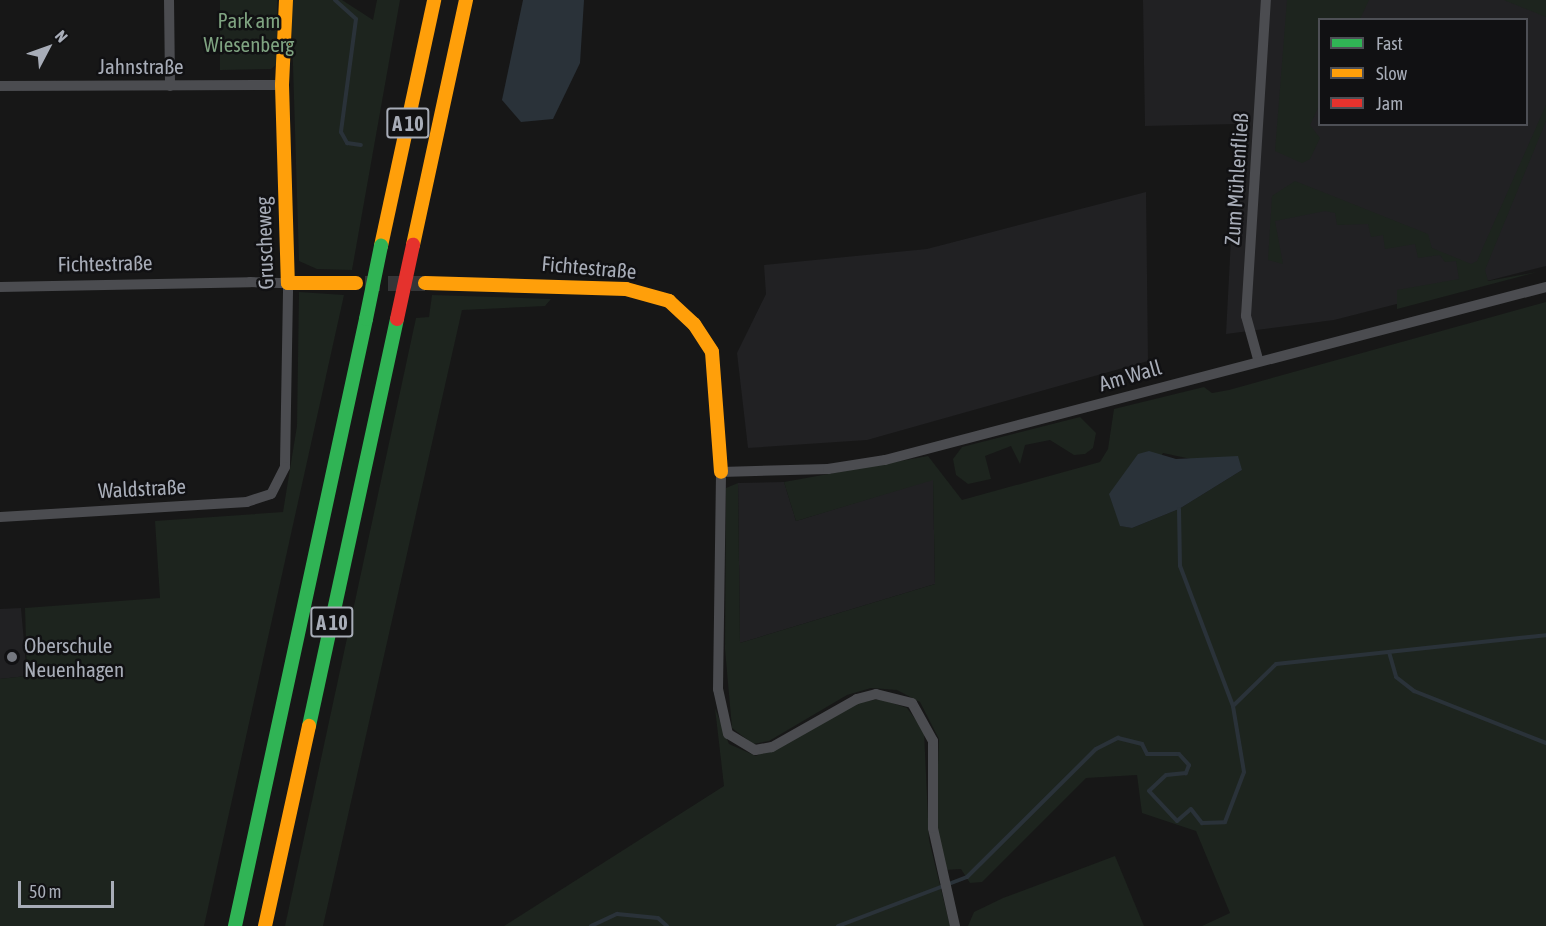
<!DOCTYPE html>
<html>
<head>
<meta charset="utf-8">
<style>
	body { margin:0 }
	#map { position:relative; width:1546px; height:926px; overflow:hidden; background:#171717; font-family:"Asap Condensed",sans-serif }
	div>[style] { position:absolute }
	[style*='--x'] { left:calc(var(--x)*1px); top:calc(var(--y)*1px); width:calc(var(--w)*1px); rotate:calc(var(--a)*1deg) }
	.built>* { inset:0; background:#212123 }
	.green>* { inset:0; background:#1d241e }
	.water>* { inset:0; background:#2a3239 }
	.stream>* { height:4px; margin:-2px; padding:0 2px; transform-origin:2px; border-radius:2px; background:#2a3239 }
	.secondary-tunnel>* { height:15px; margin-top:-7.5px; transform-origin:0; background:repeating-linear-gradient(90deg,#343537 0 15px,transparent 0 23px) }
	.street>* { height:10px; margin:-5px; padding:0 5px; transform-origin:5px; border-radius:5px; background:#4b4c50 }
	.fast>* { height:14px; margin:-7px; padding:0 7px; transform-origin:7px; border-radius:7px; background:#30b455 }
	.slow>* { height:14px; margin:-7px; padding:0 7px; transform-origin:7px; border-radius:7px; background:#ff9f0a }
	.fast-bridge>* { height:14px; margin:-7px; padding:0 7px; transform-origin:7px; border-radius:7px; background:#30b455 }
	.jam-bridge>* { height:14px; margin:-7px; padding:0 7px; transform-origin:7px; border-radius:7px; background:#e5322d }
	.dots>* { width:16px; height:16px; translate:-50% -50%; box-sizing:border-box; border:3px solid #111113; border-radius:50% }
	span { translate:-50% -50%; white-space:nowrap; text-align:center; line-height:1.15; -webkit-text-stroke:5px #111113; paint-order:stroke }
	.shield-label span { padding:2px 4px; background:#111113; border:2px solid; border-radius:4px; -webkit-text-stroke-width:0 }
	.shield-label { font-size:20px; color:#a8adb8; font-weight:700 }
	.park-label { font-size:21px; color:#7fa381 }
	.street-label { font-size:21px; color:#a8adb8 }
	.poi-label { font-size:21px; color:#a8adb8 }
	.left { translate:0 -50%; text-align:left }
	.legend { position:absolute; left:1318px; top:18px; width:210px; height:108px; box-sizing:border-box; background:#111113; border:2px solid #4d4f55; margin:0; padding:8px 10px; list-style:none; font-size:18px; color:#a8adb8 }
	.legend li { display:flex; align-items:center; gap:12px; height:30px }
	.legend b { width:30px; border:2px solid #4d4f55 }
	.north { position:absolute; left:18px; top:18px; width:60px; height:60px; -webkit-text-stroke:4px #111113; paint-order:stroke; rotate:49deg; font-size:16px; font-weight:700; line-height:24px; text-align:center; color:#a8adb8 }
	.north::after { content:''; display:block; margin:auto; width:21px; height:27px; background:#a8adb8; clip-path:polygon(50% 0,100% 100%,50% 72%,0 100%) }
	.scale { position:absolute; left:18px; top:881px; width:96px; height:27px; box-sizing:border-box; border:3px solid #a8adb8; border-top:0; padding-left:8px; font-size:18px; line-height:21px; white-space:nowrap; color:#a8adb8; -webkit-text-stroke:4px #111113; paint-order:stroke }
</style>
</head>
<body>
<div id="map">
	<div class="built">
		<div style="clip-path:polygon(evenodd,1143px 0,1534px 0,1546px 5px,1546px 266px,1334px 320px,1226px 334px,1237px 124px,1145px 126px,1143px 0,1320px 20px,1526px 20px,1526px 124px,1320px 124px,1320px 20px)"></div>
		<div style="clip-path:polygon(1146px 192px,1148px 361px,867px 440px,748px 448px,737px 353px,766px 294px,764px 265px,927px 249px)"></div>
		<div style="clip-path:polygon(933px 479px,935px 584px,740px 643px,738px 483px,784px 482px,796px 521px)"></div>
		<div style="clip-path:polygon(21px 608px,27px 676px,0 679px,0 609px)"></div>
	</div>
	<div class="green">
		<div style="clip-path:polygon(220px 0,277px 0,277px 64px,271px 69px,220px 70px)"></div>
		<div style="clip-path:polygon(291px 0,342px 0,373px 20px,377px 0,400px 0,352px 270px,317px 269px,299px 261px)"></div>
		<div style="clip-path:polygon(1287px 0,1369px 0,1360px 19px,1320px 20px,1319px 106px,1310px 125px,1320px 138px,1310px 159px,1302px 163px,1275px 151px)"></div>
		<div style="clip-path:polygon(1504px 0,1546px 0,1546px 17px)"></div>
		<div style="clip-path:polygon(1546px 105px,1546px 121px,1485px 270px,1488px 281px,1537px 272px,1397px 309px,1397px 290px,1459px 279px,1456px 261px,1445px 262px,1440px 255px,1418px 258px,1415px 244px,1385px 249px,1383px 235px,1371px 237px,1368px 224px,1337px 225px,1335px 213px,1325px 211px,1275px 221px,1283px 264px,1268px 260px,1272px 196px,1295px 181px,1428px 234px,1432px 248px,1471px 264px,1477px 261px)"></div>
		<div style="clip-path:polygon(299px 292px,344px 295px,204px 926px,0 926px,0 679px,27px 676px,25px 608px,160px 598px,155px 521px,283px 512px,297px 426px)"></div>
		<div style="clip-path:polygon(432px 295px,551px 299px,545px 306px,462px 310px,323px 926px,285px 926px,416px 318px,429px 317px)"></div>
		<div style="clip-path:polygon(evenodd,1546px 302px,1546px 926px,1202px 926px,1230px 913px,1196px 831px,1142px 813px,1137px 775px,1086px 778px,982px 882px,970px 883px,961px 869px,944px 870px,936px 817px,939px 739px,920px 702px,897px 690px,871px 688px,847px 695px,769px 741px,753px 744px,732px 728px,725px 649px,726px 488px,738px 483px,740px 643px,935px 584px,933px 480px,796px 521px,784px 482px,928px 456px,962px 500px,1100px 462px,1108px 449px,1114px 409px,1204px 387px,1212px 393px,1229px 390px,1546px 302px,1163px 453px,1242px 470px,1179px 509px,1132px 528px,1121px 526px,1163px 453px)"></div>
		<div style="clip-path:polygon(1080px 417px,1096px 433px,1093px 448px,1085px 454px,1074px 455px,1050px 440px,1025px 445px,1020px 464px,1011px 446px,985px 456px,991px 479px,968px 484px,956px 475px,953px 459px,962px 447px)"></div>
		<div style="clip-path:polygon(880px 699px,907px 708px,924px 731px,929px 840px,950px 926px,504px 926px,724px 786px,715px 708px,729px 744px,756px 756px,856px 703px)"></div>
		<div style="clip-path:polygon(1115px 856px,1144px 926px,968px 926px,974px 912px,1003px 898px)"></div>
	</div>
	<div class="water">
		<div style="clip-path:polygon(523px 0,584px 0,580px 63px,553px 119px,521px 122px,502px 100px)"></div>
		<div style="clip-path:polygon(1149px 451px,1176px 459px,1238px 456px,1242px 470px,1179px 509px,1132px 528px,1120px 526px,1109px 494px,1138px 454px)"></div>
	</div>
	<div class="stream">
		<div style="--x:335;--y:0;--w:28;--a:42"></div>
		<div style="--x:356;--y:19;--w:114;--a:97.6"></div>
		<div style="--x:341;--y:132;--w:13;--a:61"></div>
		<div style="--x:347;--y:143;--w:14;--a:8"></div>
		<div style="--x:1389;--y:652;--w:26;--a:74"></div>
		<div style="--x:1396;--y:677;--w:23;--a:38"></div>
		<div style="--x:1414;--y:691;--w:142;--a:21.5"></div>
		<div style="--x:1233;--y:706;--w:60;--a:-44.3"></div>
		<div style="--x:1276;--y:664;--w:272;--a:-6.1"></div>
		<div style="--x:591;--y:926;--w:29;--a:-25"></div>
		<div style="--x:617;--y:914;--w:41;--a:5.6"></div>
		<div style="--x:658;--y:918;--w:12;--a:42"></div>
		<div style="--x:838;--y:926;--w:138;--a:-20.8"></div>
		<div style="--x:967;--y:877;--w:182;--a:-44.8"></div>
		<div style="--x:1096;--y:749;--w:25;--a:-27"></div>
		<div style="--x:1118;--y:738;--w:25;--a:14"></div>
		<div style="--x:1142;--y:744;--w:11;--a:63"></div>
		<div style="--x:1147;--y:754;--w:32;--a:0"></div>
		<div style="--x:1179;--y:754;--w:15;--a:48"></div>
		<div style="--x:1189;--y:765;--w:9;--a:111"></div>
		<div style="--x:1186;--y:773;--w:20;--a:174"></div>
		<div style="--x:1166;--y:775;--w:23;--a:137"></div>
		<div style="--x:1149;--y:791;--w:41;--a:47"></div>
		<div style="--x:1177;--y:821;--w:18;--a:-41"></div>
		<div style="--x:1191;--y:809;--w:18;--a:52"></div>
		<div style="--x:1202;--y:823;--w:23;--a:-2"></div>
		<div style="--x:1225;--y:822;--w:53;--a:-69.2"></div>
		<div style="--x:1244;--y:772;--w:67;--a:-99.5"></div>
		<div style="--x:1233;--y:706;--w:150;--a:-110.7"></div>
		<div style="--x:1180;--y:566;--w:57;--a:-91"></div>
	</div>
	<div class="secondary-tunnel">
		<div style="--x:365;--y:283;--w:60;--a:0"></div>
	</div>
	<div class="street">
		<div style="--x:169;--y:0;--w:86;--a:89.3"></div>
		<div style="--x:0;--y:86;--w:282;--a:-0.2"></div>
		<div style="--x:0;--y:287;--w:250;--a:-1.1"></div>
		<div style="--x:250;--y:282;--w:38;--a:2"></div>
		<div style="--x:288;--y:283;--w:9;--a:90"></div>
		<div style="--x:288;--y:292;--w:175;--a:91"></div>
		<div style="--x:285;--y:467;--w:30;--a:117"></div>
		<div style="--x:271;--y:494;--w:25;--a:162"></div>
		<div style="--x:247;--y:502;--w:247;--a:176.5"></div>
		<div style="--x:1258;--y:359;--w:45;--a:-105.6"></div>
		<div style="--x:1246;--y:316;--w:317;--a:-86.4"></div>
		<div style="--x:955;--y:926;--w:100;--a:-102.7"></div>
		<div style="--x:933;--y:828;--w:87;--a:-90"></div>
		<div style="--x:933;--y:741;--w:43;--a:-118.9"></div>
		<div style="--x:912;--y:703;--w:37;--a:-166"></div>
		<div style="--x:876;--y:694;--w:20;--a:165"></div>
		<div style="--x:857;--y:699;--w:98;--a:150.5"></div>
		<div style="--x:772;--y:747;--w:17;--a:170"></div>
		<div style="--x:755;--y:750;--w:31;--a:-149"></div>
		<div style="--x:728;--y:734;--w:46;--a:-102.5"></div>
		<div style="--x:718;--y:689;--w:217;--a:-89.2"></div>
		<div style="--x:721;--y:472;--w:107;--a:-1.6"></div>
		<div style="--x:828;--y:469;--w:58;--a:-9"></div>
		<div style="--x:885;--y:460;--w:683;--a:-14.67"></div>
	</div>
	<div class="fast">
		<div style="--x:309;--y:726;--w:416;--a:-77.8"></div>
		<div style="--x:235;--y:926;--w:621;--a:-77.82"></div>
	</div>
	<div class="slow">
		<div style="--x:286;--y:0;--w:85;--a:92.7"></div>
		<div style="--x:282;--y:85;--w:198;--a:88.3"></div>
		<div style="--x:288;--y:283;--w:68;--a:0"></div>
		<div style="--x:413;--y:245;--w:251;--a:-77.8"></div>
		<div style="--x:381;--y:246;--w:252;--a:-77.8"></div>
		<div style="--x:425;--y:283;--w:201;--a:1.7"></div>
		<div style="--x:626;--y:289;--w:45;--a:15.6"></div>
		<div style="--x:669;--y:301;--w:34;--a:43"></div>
		<div style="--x:694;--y:324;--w:33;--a:57"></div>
		<div style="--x:712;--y:352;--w:120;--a:85.7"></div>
		<div style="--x:265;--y:926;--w:205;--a:-77.6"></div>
	</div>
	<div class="fast-bridge">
		<div style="--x:366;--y:319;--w:75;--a:-78.4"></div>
	</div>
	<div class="jam-bridge">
		<div style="--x:397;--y:319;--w:76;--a:-77.8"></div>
	</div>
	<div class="dots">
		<div style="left:12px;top:657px;background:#757880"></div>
	</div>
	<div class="shield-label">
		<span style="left:408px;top:123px">A 10</span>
		<span style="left:332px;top:622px">A 10</span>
	</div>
	<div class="park-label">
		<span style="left:249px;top:32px">Park am<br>Wiesenberg</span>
	</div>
	<div class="street-label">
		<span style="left:141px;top:66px">Jahnstraße</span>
		<span style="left:1236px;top:179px;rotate:-86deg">Zum Mühlenfließ</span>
		<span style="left:264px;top:243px;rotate:-92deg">Gruscheweg</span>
		<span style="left:105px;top:263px;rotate:-1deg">Fichtestraße</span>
		<span style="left:589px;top:267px;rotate:5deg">Fichtestraße</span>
		<span style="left:1130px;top:375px;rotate:-16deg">Am Wall</span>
		<span style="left:142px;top:488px;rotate:-3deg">Waldstraße</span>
	</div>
	<div class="poi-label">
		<span class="left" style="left:24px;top:657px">Oberschule<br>Neuenhagen</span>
	</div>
	<ul class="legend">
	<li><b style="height:8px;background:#30b455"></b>Fast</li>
	<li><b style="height:8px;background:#ff9f0a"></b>Slow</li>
	<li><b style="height:8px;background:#e5322d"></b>Jam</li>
	</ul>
	<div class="north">N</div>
	<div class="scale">50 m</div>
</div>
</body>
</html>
